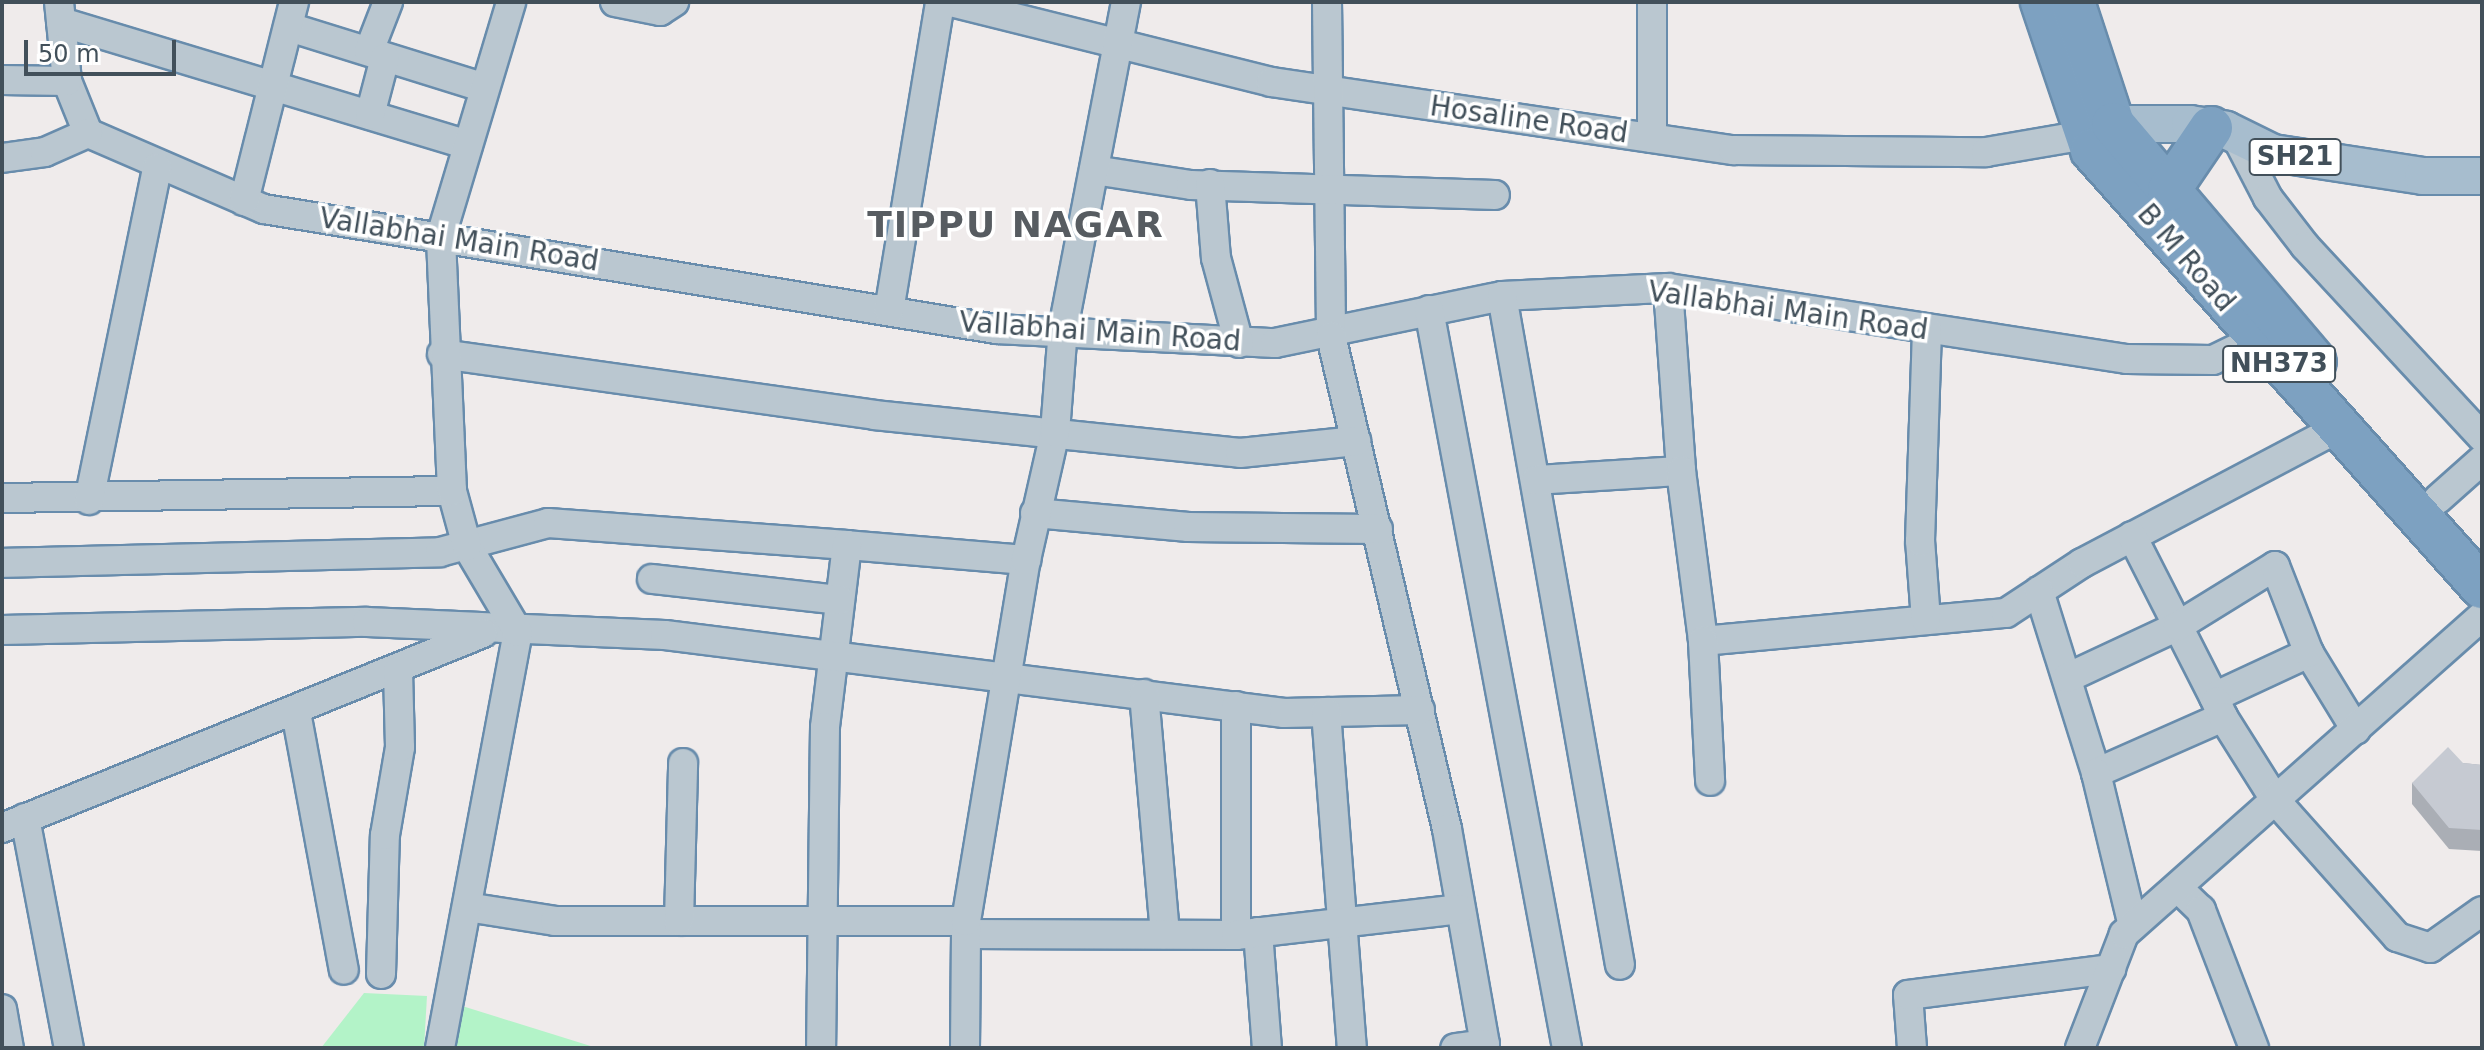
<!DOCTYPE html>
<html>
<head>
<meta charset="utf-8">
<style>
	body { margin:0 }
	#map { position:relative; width:2484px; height:1050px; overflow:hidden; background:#efebeb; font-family:"DejaVu Sans",sans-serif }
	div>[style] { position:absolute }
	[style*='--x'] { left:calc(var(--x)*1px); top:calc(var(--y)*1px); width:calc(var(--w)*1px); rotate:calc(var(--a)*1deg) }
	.green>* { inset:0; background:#b3f3c8 }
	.roads { filter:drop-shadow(2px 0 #688cac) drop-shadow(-2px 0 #688cac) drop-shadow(0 2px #688cac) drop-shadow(0 -2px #688cac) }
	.minor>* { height:28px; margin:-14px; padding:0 14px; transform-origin:14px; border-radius:14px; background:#bac7d0 }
	.major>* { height:36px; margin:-18px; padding:0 18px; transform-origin:18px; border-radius:18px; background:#a7bdce }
	.highway>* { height:42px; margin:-21px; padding:0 21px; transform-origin:21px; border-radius:21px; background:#7da1c1 }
	.wall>* { inset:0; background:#aaaeb5 }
	.building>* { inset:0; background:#c6cad2 }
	span { translate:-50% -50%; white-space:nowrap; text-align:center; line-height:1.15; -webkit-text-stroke:7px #fff; paint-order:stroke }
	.shield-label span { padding:2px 6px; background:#fff; border:2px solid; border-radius:6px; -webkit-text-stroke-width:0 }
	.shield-label { font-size:26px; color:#42505a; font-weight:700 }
	.street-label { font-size:28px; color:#42505a }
	.district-label { font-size:36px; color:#575c61; font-weight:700; letter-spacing:2px }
	.frame { position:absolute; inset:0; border:4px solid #42505a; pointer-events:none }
	.scale { position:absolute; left:24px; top:40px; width:152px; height:36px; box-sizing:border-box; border:4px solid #42505a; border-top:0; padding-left:10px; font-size:24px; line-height:28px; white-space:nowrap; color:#42505a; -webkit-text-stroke:6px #fff; paint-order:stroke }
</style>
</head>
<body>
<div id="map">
	<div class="green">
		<div style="clip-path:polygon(364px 993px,427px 996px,424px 1048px,321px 1048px)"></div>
		<div style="clip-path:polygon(459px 1005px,597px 1048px,456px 1048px)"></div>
	</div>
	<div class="roads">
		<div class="minor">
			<div style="--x:59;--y:2;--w:79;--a:84.2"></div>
			<div style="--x:67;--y:81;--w:56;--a:68"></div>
			<div style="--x:88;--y:133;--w:192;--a:23.4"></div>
			<div style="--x:264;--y:209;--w:742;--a:9.31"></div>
			<div style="--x:996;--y:329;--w:279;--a:2.9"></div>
			<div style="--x:1275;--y:343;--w:232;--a:-11.7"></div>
			<div style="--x:1502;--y:296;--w:166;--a:-2.8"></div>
			<div style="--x:1668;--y:288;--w:464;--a:8.8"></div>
			<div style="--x:2127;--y:359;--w:86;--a:0.7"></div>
			<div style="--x:2213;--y:360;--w:48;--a:-26"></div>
			<div style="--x:615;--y:2;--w:46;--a:11.3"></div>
			<div style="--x:660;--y:11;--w:17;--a:-33"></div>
			<div style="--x:951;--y:2;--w:330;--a:14"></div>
			<div style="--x:1271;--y:82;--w:467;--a:8.4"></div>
			<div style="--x:1733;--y:150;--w:253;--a:0.5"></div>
			<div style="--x:1986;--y:152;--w:100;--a:-9.7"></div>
			<div style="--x:1327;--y:2;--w:334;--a:89.3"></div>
			<div style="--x:1331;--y:336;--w:506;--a:76.76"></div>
			<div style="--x:1447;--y:829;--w:218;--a:80"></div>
			<div style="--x:1485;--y:1044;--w:30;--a:172"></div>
			<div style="--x:61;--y:22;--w:425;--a:16.8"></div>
			<div style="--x:289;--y:27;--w:205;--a:17.3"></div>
			<div style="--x:369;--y:51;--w:53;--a:-68.8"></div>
			<div style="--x:2;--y:80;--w:65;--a:0.9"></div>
			<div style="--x:370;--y:115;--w:59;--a:-75.3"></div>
			<div style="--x:1652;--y:138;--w:136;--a:-90"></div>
			<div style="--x:2237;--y:138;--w:68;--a:62.7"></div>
			<div style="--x:2268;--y:198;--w:61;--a:52.4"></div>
			<div style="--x:2305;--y:246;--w:260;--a:47.2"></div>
			<div style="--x:2;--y:158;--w:43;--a:-7.9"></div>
			<div style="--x:45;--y:152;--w:47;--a:-23.8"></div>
			<div style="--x:1094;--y:170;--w:98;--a:8.8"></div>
			<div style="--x:1191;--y:185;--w:304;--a:1.9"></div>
			<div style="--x:1210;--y:184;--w:74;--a:85.4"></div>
			<div style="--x:1216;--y:258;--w:88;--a:74.9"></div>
			<div style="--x:244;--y:201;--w:205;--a:-75.9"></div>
			<div style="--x:1668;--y:288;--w:183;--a:85.9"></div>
			<div style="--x:1502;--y:296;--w:679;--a:80"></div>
			<div style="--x:1429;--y:310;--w:751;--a:79.41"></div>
			<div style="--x:889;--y:311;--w:313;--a:-80.6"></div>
			<div style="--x:442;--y:354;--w:436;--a:8"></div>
			<div style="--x:874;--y:415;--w:368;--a:5.9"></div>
			<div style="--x:1240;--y:453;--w:117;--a:-5.9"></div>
			<div style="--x:1536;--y:480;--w:145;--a:-3.6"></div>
			<div style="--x:1681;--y:471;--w:171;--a:82.6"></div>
			<div style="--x:1703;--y:641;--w:304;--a:-5.3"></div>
			<div style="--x:2006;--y:613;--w:91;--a:-33.3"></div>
			<div style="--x:2082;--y:563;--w:292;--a:-27.8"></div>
			<div style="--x:2;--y:498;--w:450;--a:-0.9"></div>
			<div style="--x:2438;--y:499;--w:59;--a:-41.6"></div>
			<div style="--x:89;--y:500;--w:339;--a:-78.4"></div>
			<div style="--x:1035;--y:513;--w:154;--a:5.2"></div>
			<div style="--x:1188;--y:527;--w:190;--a:0.6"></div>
			<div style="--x:2132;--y:536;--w:181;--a:63"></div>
			<div style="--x:2214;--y:697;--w:105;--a:-24.9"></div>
			<div style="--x:2309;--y:653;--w:90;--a:58.6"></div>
			<div style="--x:847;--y:545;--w:180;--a:4.8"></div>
			<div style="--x:2;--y:563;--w:438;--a:-1.4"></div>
			<div style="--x:440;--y:552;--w:112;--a:-15"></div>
			<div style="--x:548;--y:523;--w:300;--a:4.2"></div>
			<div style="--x:847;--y:545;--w:183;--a:96.9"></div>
			<div style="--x:825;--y:727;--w:321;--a:90.7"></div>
			<div style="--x:652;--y:579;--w:189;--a:6.4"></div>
			<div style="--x:2039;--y:591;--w:191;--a:72.6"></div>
			<div style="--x:2096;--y:773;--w:139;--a:-23.8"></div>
			<div style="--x:2223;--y:717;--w:17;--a:-114"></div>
			<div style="--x:1926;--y:620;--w:79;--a:-94.3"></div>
			<div style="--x:1920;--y:541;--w:211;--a:-88.1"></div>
			<div style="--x:2;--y:630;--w:365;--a:-1.3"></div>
			<div style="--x:367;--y:622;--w:298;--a:2.5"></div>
			<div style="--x:665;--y:635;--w:624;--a:7.18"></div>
			<div style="--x:1284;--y:713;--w:136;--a:-1.3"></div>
			<div style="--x:1703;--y:641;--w:140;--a:87.1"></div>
			<div style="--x:2067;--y:678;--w:123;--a:-25.1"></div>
			<div style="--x:2178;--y:626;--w:114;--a:-31.7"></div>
			<div style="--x:2275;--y:566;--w:93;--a:68.7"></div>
			<div style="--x:1144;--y:694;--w:241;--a:85"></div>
			<div style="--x:1236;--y:706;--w:229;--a:90"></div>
			<div style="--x:296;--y:712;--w:262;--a:79.5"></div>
			<div style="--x:1326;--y:712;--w:337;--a:85.6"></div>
			<div style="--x:2223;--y:717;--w:99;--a:57.8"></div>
			<div style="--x:2276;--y:801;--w:182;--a:48.3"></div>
			<div style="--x:2397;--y:937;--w:35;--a:18"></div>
			<div style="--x:2430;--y:948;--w:64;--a:-35.4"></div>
			<div style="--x:2096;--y:773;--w:157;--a:76.4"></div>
			<div style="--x:25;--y:818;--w:234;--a:79.2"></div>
			<div style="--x:2;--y:828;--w:519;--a:-22.07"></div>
			<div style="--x:2178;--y:888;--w:32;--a:44"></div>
			<div style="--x:2201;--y:910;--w:148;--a:69"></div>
			<div style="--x:467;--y:907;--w:89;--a:9"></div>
			<div style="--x:555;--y:921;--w:411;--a:0"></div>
			<div style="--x:679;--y:921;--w:158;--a:-88.5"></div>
			<div style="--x:1258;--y:932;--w:116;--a:85.6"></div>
			<div style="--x:966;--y:934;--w:270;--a:0.2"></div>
			<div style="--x:1236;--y:935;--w:226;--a:-6.6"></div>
			<div style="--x:381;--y:974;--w:139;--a:-88.4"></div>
			<div style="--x:385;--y:835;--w:89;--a:-80.3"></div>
			<div style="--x:400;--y:747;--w:76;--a:-91.5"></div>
			<div style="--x:2;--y:1009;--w:40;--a:80"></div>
			<div style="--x:440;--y:1048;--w:423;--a:-79.4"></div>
			<div style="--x:518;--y:632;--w:100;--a:-120.7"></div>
			<div style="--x:467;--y:546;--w:57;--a:-105.3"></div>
			<div style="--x:452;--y:491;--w:255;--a:-92.5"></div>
			<div style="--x:441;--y:236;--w:244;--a:-73.3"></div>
			<div style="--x:965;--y:1048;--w:127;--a:-89.5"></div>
			<div style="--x:966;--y:921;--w:366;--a:-80.6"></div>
			<div style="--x:1026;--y:560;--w:131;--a:-77.2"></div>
			<div style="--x:1055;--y:432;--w:103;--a:-85.6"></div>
			<div style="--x:1063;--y:329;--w:333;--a:-79.1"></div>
			<div style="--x:1912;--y:1048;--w:53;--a:-94.3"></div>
			<div style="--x:1908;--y:995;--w:205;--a:-7.3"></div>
			<div style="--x:2080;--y:1048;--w:122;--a:-68.9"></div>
			<div style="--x:2124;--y:934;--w:479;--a:-41.6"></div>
		</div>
		<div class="major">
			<div style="--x:2093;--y:132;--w:22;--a:-22"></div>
			<div style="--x:2113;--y:124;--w:77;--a:0"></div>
			<div style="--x:2190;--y:124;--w:36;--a:9"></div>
			<div style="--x:2226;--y:130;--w:52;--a:26.1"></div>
			<div style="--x:2273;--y:153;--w:152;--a:8.7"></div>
			<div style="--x:2423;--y:176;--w:59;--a:0"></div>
		</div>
		<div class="highway">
			<div style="--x:2042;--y:2;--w:156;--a:71.3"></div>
			<div style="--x:2092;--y:150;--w:586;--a:48.25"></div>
			<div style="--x:2073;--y:2;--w:128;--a:71.8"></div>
			<div style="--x:2113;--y:124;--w:312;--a:49.7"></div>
			<div style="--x:2169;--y:190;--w:75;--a:-55.9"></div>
		</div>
	</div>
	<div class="wall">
		<div style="clip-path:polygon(2463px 763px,2482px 765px,2482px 851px,2449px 849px,2412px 804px,2412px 783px)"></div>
	</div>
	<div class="building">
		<div style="clip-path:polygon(2448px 747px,2463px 763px,2482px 765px,2482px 830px,2449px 828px,2412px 783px)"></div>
	</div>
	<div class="shield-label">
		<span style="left:2295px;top:157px">SH21</span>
		<span style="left:2279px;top:364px">NH373</span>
	</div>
	<div class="street-label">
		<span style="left:1529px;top:120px;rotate:8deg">Hosaline Road</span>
		<span style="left:459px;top:240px;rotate:9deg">Vallabhai Main Road</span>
		<span style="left:2186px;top:258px;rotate:49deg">B M Road</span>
		<span style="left:1788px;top:311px;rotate:8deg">Vallabhai Main Road</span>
		<span style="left:1100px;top:332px;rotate:4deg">Vallabhai Main Road</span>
	</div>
	<div class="district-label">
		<span style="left:1016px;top:225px">TIPPU NAGAR</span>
	</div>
	<div class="frame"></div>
	<div class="scale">50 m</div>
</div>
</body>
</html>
